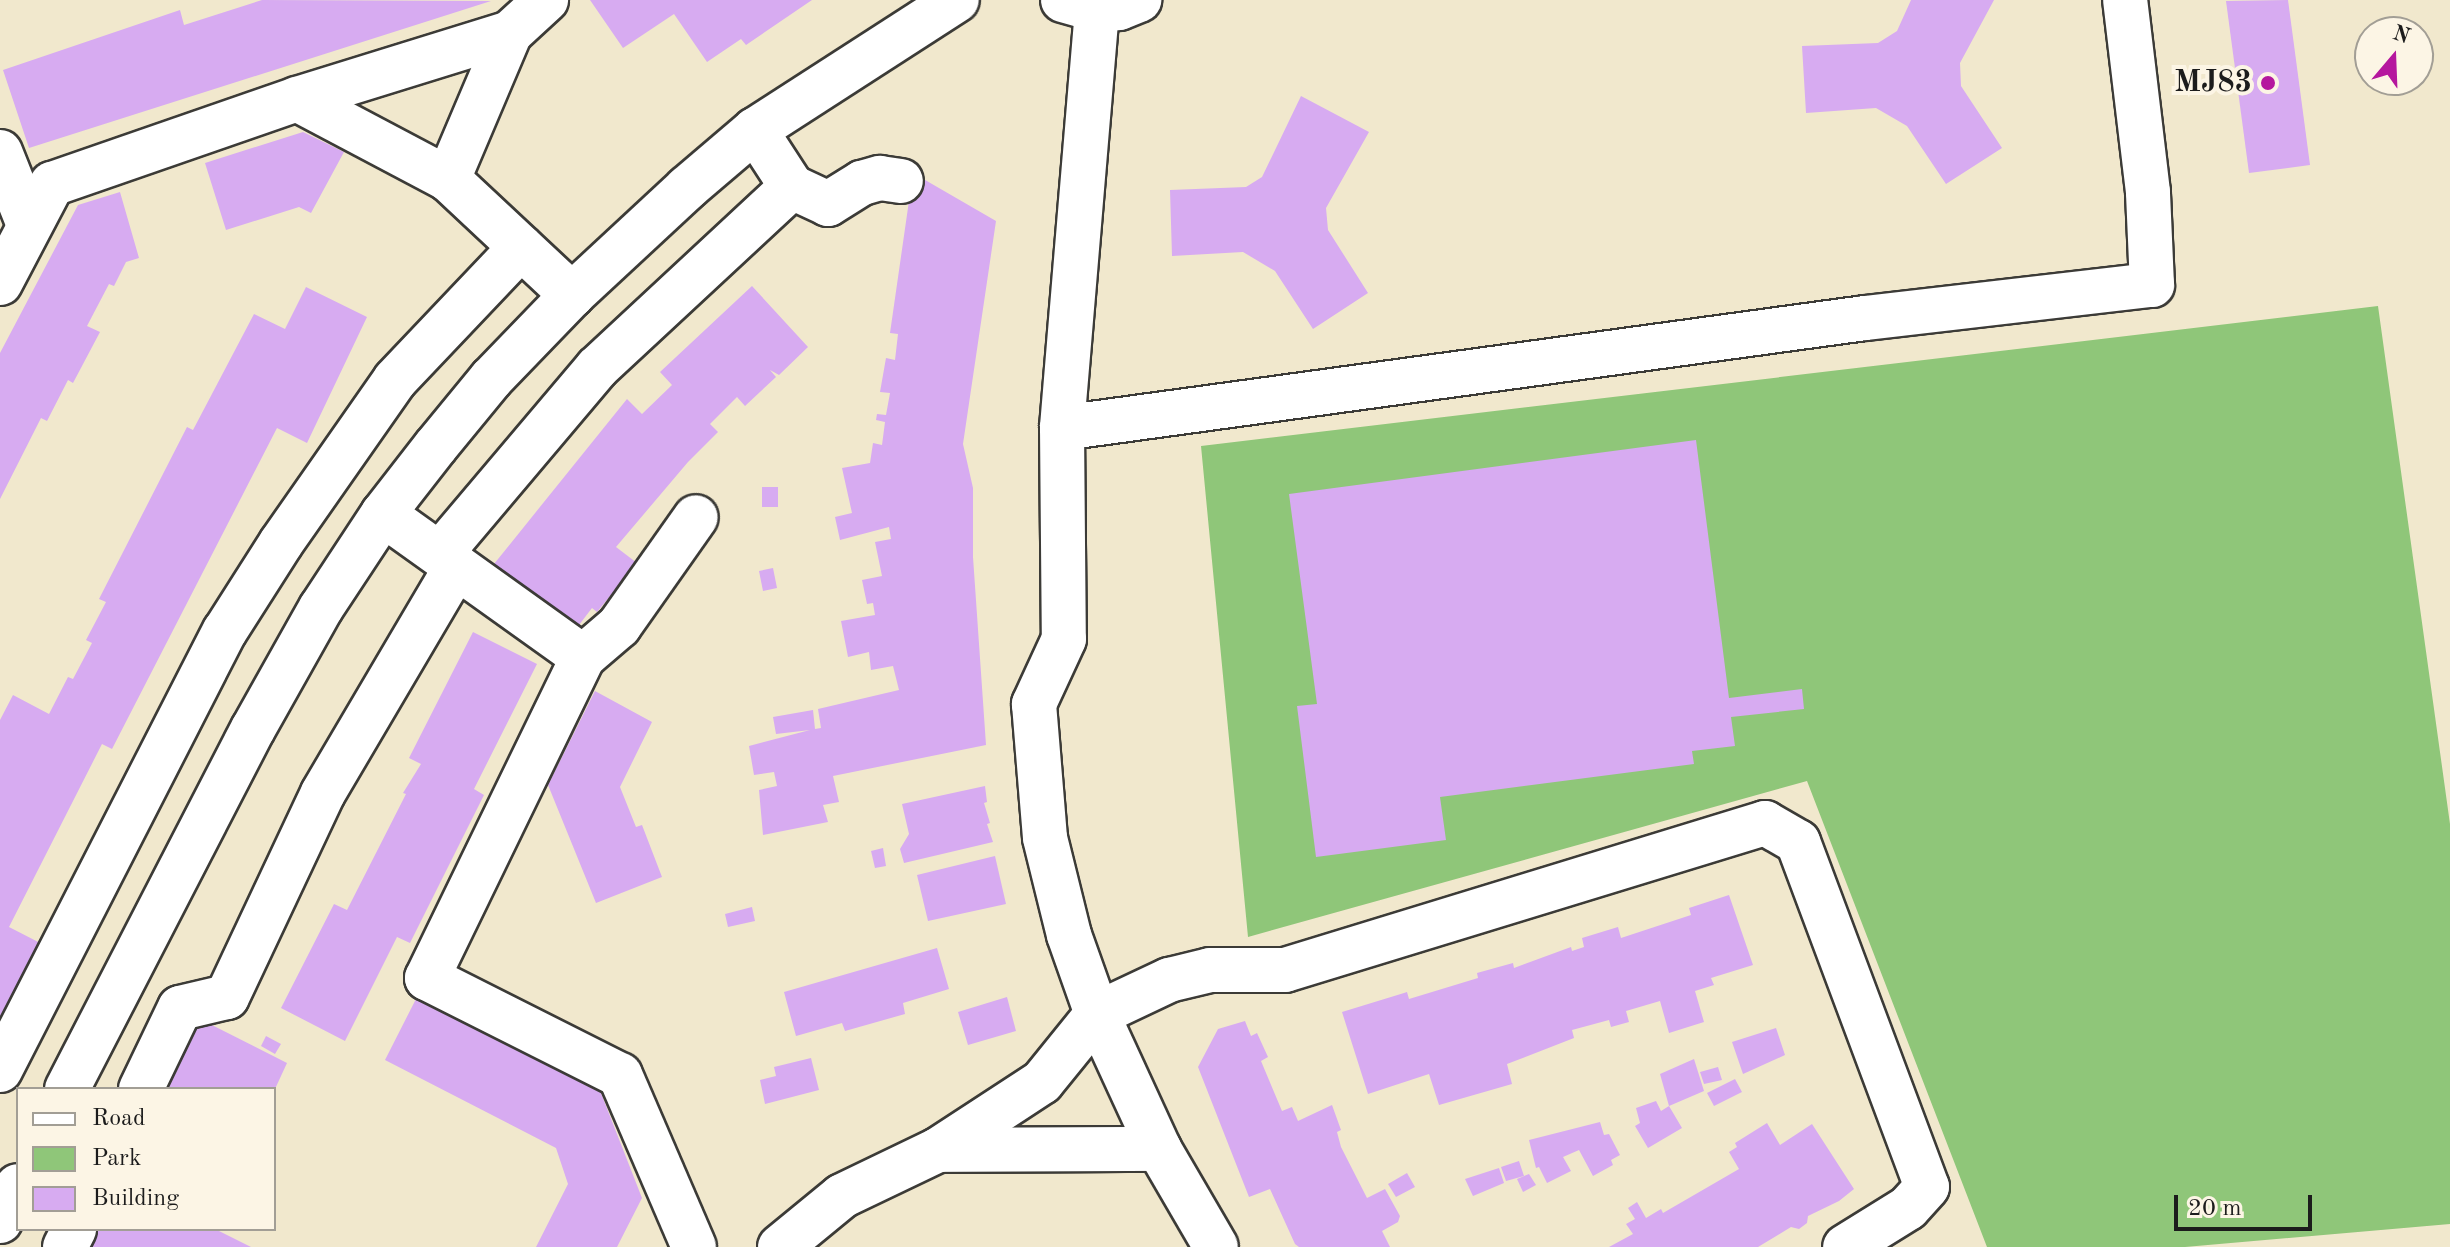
<!DOCTYPE html>
<html>
<head>
<meta charset="utf-8">
<style>
	body { margin:0 }
	#map { position:relative; width:2450px; height:1247px; overflow:hidden; background:#f1e8cd; font-family:"Old Standard TT",serif }
	div>[style] { position:absolute }
	[style*='--x'] { left:calc(var(--x)*1px); top:calc(var(--y)*1px); width:calc(var(--w)*1px); rotate:calc(var(--a)*1deg) }
	.green>* { inset:0; background:#8fc679 }
	.building>* { inset:0; background:#d7abf1 }
	.roads { filter:drop-shadow(2px 0 #3c3b37) drop-shadow(-2px 0 #3c3b37) drop-shadow(0 2px #3c3b37) drop-shadow(0 -2px #3c3b37) }
	.minor>* { height:44px; margin:-22px; padding:0 22px; transform-origin:22px; border-radius:22px; background:#fff }
	.dots>* { width:22px; height:22px; translate:-50% -50%; box-sizing:border-box; border:4px solid #fcf5e5; border-radius:50% }
	span { translate:-50% -50%; white-space:nowrap; text-align:center; line-height:1.15; -webkit-text-stroke:8px #fcf5e5; paint-order:stroke }
	.poi-label { font-size:30px; color:#1c1c1c; font-weight:700 }
	.right { translate:-100% -50%; text-align:right }
	.legend { position:absolute; left:16px; top:1087px; width:260px; height:144px; box-sizing:border-box; background:#fcf5e5; border:2px solid #a29e95; margin:0; padding:10px 14px; list-style:none; font-size:24px; color:#1c1c1c }
	.legend li { display:flex; align-items:center; gap:16px; height:40px }
	.legend b { width:40px; border:2px solid #a29e95 }
	.north { position:absolute; left:2354px; top:16px; width:80px; height:80px; box-sizing:border-box; background:#fcf5e5; border:2px solid #a29e95; border-radius:50%; rotate:19deg; font-size:22px; font-weight:700; line-height:32px; text-align:center; color:#1c1c1c }
	.north::after { content:''; display:block; margin:auto; width:28px; height:36px; background:#b5179e; clip-path:polygon(50% 0,100% 100%,50% 72%,0 100%) }
	.scale { position:absolute; left:2174px; top:1195px; width:138px; height:36px; box-sizing:border-box; border:4px solid #1c1c1c; border-top:0; padding-left:10px; font-size:24px; line-height:28px; white-space:nowrap; color:#1c1c1c; -webkit-text-stroke:6px #fcf5e5; paint-order:stroke }
</style>
</head>
<body>
<div id="map">
	<div class="green">
		<div style="clip-path:polygon(2378px 306px,2450px 824px,2450px 1224px,2185px 1247px,1987px 1247px,1807px 781px,1248px 937px,1201px 446px)"></div>
	</div>
	<div class="building">
		<div style="clip-path:polygon(262px 0,491px 1px,29px 148px,3px 70px,180px 10px,184px 25px)"></div>
		<div style="clip-path:polygon(590px 0,812px 0,746px 45px,741px 39px,707px 62px,674px 14px,623px 48px)"></div>
		<div style="clip-path:polygon(1911px 0,1994px 0,1960px 63px,1961px 86px,2002px 148px,1946px 184px,1907px 126px,1876px 108px,1806px 113px,1802px 46px,1878px 43px,1897px 31px)"></div>
		<div style="clip-path:polygon(2288px 0,2310px 165px,2249px 173px,2226px 1px)"></div>
		<div style="clip-path:polygon(1301px 96px,1369px 132px,1326px 208px,1328px 230px,1368px 293px,1313px 329px,1275px 271px,1243px 252px,1172px 256px,1170px 190px,1246px 187px,1262px 177px)"></div>
		<div style="clip-path:polygon(303px 132px,344px 152px,311px 213px,299px 207px,226px 230px,205px 163px)"></div>
		<div style="clip-path:polygon(913px 173px,996px 221px,963px 444px,973px 488px,973px 557px,986px 745px,833px 776px,839px 802px,823px 805px,828px 822px,763px 835px,759px 790px,777px 786px,774px 772px,754px 775px,749px 746px,810px 730px,776px 734px,773px 717px,813px 710px,815px 729px,821px 728px,818px 709px,899px 690px,893px 666px,871px 670px,869px 652px,848px 657px,841px 621px,875px 615px,873px 603px,867px 604px,862px 580px,882px 576px,875px 542px,891px 539px,889px 527px,840px 540px,835px 517px,852px 513px,842px 468px,870px 463px,873px 443px,882px 445px,885px 422px,876px 420px,877px 414px,886px 415px,890px 393px,880px 392px,886px 358px,895px 360px,898px 334px,890px 333px)"></div>
		<div style="clip-path:polygon(120px 192px,139px 258px,126px 262px,114px 286px,109px 284px,87px 326px,100px 332px,73px 383px,68px 380px,47px 421px,41px 418px,0 499px,0 353px,78px 205px)"></div>
		<div style="clip-path:polygon(752px 286px,808px 347px,779px 375px,770px 370px,776px 377px,745px 406px,737px 397px,710px 424px,718px 432px,688px 462px,616px 547px,637px 563px,597px 612px,592px 608px,579px 625px,494px 564px,627px 399px,642px 414px,672px 385px,660px 372px)"></div>
		<div style="clip-path:polygon(306px 287px,367px 317px,307px 443px,277px 428px,112px 749px,102px 744px,9px 927px,48px 947px,0 1041px,0 720px,13px 695px,49px 714px,68px 677px,73px 679px,92px 643px,86px 640px,106px 602px,99px 599px,187px 427px,193px 430px,254px 314px,285px 329px)"></div>
		<div style="clip-path:polygon(1696px 440px,1729px 698px,1802px 689px,1804px 709px,1731px 717px,1735px 746px,1692px 751px,1694px 764px,1440px 797px,1446px 840px,1316px 857px,1297px 706px,1317px 704px,1289px 494px)"></div>
		<div style="clip-path:polygon(762px 487px,778px 487px,778px 507px,762px 507px)"></div>
		<div style="clip-path:polygon(773px 568px,777px 588px,763px 591px,759px 571px)"></div>
		<div style="clip-path:polygon(473px 632px,537px 664px,474px 789px,484px 795px,410px 943px,397px 937px,345px 1041px,281px 1008px,334px 904px,347px 910px,406px 794px,403px 793px,421px 764px,409px 758px)"></div>
		<div style="clip-path:polygon(595px 691px,652px 722px,620px 787px,636px 827px,642px 825px,662px 877px,596px 903px,548px 785px)"></div>
		<div style="clip-path:polygon(985px 786px,987px 802px,984px 803px,990px 823px,987px 824px,993px 842px,904px 863px,900px 849px,909px 834px,902px 804px)"></div>
		<div style="clip-path:polygon(883px 848px,886px 866px,875px 868px,871px 851px)"></div>
		<div style="clip-path:polygon(995px 856px,1006px 904px,928px 921px,917px 875px)"></div>
		<div style="clip-path:polygon(1729px 895px,1753px 965px,1711px 978px,1714px 985px,1695px 991px,1704px 1022px,1669px 1033px,1660px 1001px,1626px 1011px,1629px 1022px,1611px 1027px,1609px 1020px,1572px 1030px,1574px 1038px,1507px 1064px,1512px 1084px,1439px 1105px,1429px 1074px,1368px 1094px,1342px 1012px,1404px 993px,1407px 992px,1409px 999px,1478px 978px,1477px 973px,1513px 963px,1514px 968px,1571px 947px,1572px 951px,1584px 947px,1582px 938px,1618px 927px,1621px 938px,1691px 915px,1689px 908px)"></div>
		<div style="clip-path:polygon(752px 907px,755px 921px,728px 927px,725px 914px)"></div>
		<div style="clip-path:polygon(937px 948px,949px 989px,903px 1003px,905px 1014px,845px 1031px,842px 1023px,796px 1036px,784px 992px)"></div>
		<div style="clip-path:polygon(418px 995px,599px 1088px,642px 1198px,617px 1247px,536px 1247px,568px 1184px,556px 1148px,385px 1060px)"></div>
		<div style="clip-path:polygon(1007px 997px,1016px 1031px,968px 1045px,958px 1012px)"></div>
		<div style="clip-path:polygon(198px 1018px,287px 1063px,275px 1089px,161px 1089px)"></div>
		<div style="clip-path:polygon(1245px 1021px,1251px 1036px,1257px 1033px,1268px 1057px,1261px 1061px,1282px 1111px,1292px 1107px,1298px 1121px,1332px 1105px,1341px 1130px,1337px 1132px,1341px 1147px,1367px 1198px,1385px 1189px,1400px 1216px,1398px 1222px,1382px 1231px,1390px 1247px,1299px 1247px,1295px 1244px,1270px 1189px,1249px 1197px,1198px 1067px,1218px 1029px)"></div>
		<div style="clip-path:polygon(1776px 1028px,1785px 1055px,1743px 1074px,1732px 1042px)"></div>
		<div style="clip-path:polygon(266px 1036px,281px 1044px,275px 1054px,261px 1046px)"></div>
		<div style="clip-path:polygon(811px 1058px,819px 1090px,765px 1104px,760px 1080px,776px 1076px,774px 1067px)"></div>
		<div style="clip-path:polygon(1694px 1059px,1704px 1091px,1669px 1106px,1660px 1074px)"></div>
		<div style="clip-path:polygon(1718px 1067px,1722px 1080px,1704px 1084px,1700px 1072px)"></div>
		<div style="clip-path:polygon(1735px 1079px,1742px 1092px,1714px 1106px,1707px 1093px)"></div>
		<div style="clip-path:polygon(1656px 1101px,1661px 1111px,1669px 1106px,1682px 1128px,1648px 1148px,1635px 1126px,1640px 1123px,1636px 1108px)"></div>
		<div style="clip-path:polygon(1600px 1122px,1604px 1135px,1609px 1134px,1620px 1155px,1611px 1160px,1613px 1165px,1593px 1176px,1579px 1150px,1563px 1157px,1571px 1171px,1547px 1183px,1539px 1167px,1536px 1168px,1529px 1140px)"></div>
		<div style="clip-path:polygon(1767px 1123px,1780px 1145px,1812px 1124px,1854px 1189px,1839px 1201px,1808px 1216px,1807px 1223px,1799px 1229px,1791px 1227px,1758px 1247px,1609px 1247px,1633px 1234px,1626px 1224px,1635px 1219px,1628px 1208px,1637px 1202px,1646px 1218px,1661px 1209px,1663px 1213px,1739px 1169px,1729px 1152px,1737px 1147px,1735px 1143px)"></div>
		<div style="clip-path:polygon(1519px 1161px,1524px 1176px,1506px 1181px,1501px 1167px)"></div>
		<div style="clip-path:polygon(1499px 1168px,1504px 1183px,1473px 1196px,1465px 1179px)"></div>
		<div style="clip-path:polygon(1407px 1173px,1415px 1187px,1396px 1197px,1388px 1184px)"></div>
		<div style="clip-path:polygon(1529px 1174px,1536px 1185px,1523px 1192px,1517px 1179px)"></div>
		<div style="clip-path:polygon(97px 1229px,215px 1229px,251px 1247px,88px 1247px)"></div>
	</div>
	<div class="roads">
		<div class="minor">
			<div style="--x:1063;--y:0;--w:35;--a:16"></div>
			<div style="--x:1097;--y:10;--w:22;--a:-5"></div>
			<div style="--x:1119;--y:8;--w:22;--a:-22"></div>
			<div style="--x:1097;--y:10;--w:419;--a:94.8"></div>
			<div style="--x:1062;--y:428;--w:211;--a:89.5"></div>
			<div style="--x:1064;--y:639;--w:72;--a:114.8"></div>
			<div style="--x:1034;--y:704;--w:134;--a:85.3"></div>
			<div style="--x:1045;--y:838;--w:100;--a:76.1"></div>
			<div style="--x:1069;--y:935;--w:84;--a:70.5"></div>
			<div style="--x:1097;--y:1014;--w:149;--a:65.3"></div>
			<div style="--x:1159;--y:1149;--w:113;--a:59.8"></div>
			<div style="--x:510;--y:33;--w:159;--a:113"></div>
			<div style="--x:448;--y:179;--w:170;--a:43.1"></div>
			<div style="--x:297;--y:99;--w:171;--a:27.9"></div>
			<div style="--x:0;--y:152;--w:79;--a:68.3"></div>
			<div style="--x:792;--y:187;--w:40;--a:25"></div>
			<div style="--x:828;--y:204;--w:40;--a:-32"></div>
			<div style="--x:862;--y:183;--w:19;--a:-16"></div>
			<div style="--x:880;--y:178;--w:21;--a:8"></div>
			<div style="--x:0;--y:283;--w:112;--a:-62.3"></div>
			<div style="--x:52;--y:184;--w:259;--a:-19.1"></div>
			<div style="--x:297;--y:99;--w:223;--a:-17.2"></div>
			<div style="--x:510;--y:33;--w:49;--a:-42.5"></div>
			<div style="--x:1062;--y:428;--w:810;--a:-7.8"></div>
			<div style="--x:1865;--y:318;--w:289;--a:-6.6"></div>
			<div style="--x:2152;--y:285;--w:93;--a:-92.5"></div>
			<div style="--x:2148;--y:192;--w:193;--a:-96.8"></div>
			<div style="--x:383;--y:514;--w:246;--a:35.6"></div>
			<div style="--x:583;--y:657;--w:357;--a:115.9"></div>
			<div style="--x:427;--y:978;--w:216;--a:26.7"></div>
			<div style="--x:620;--y:1075;--w:187;--a:66.7"></div>
			<div style="--x:583;--y:657;--w:48;--a:-40.7"></div>
			<div style="--x:619;--y:626;--w:133;--a:-54.8"></div>
			<div style="--x:0;--y:1070;--w:493;--a:-62.9"></div>
			<div style="--x:225;--y:631;--w:104;--a:-57.5"></div>
			<div style="--x:281;--y:543;--w:199;--a:-55"></div>
			<div style="--x:395;--y:380;--w:183;--a:-46.5"></div>
			<div style="--x:67;--y:1089;--w:405;--a:-62.7"></div>
			<div style="--x:253;--y:729;--w:139;--a:-60.7"></div>
			<div style="--x:321;--y:608;--w:113;--a:-56.6"></div>
			<div style="--x:383;--y:514;--w:86;--a:-52.1"></div>
			<div style="--x:436;--y:446;--w:87;--a:-50.6"></div>
			<div style="--x:491;--y:379;--w:117;--a:-46"></div>
			<div style="--x:572;--y:295;--w:157;--a:-42.9"></div>
			<div style="--x:687;--y:188;--w:89;--a:-40.5"></div>
			<div style="--x:755;--y:130;--w:240;--a:-32.8"></div>
			<div style="--x:141;--y:1089;--w:90;--a:-64.3"></div>
			<div style="--x:180;--y:1008;--w:48;--a:-13.2"></div>
			<div style="--x:227;--y:997;--w:225;--a:-64.8"></div>
			<div style="--x:323;--y:793;--w:248;--a:-59.5"></div>
			<div style="--x:449;--y:579;--w:37;--a:-88"></div>
			<div style="--x:450;--y:542;--w:228;--a:-49.8"></div>
			<div style="--x:597;--y:368;--w:266;--a:-42.9"></div>
			<div style="--x:792;--y:187;--w:68;--a:-123"></div>
			<div style="--x:938;--y:1150;--w:221;--a:-0.3"></div>
			<div style="--x:0;--y:1221;--w:39;--a:-63"></div>
			<div style="--x:65;--y:1247;--w:20;--a:-63"></div>
			<div style="--x:780;--y:1247;--w:80;--a:-39.4"></div>
			<div style="--x:842;--y:1196;--w:106;--a:-25.6"></div>
			<div style="--x:938;--y:1150;--w:124;--a:-33.2"></div>
			<div style="--x:1042;--y:1082;--w:87;--a:-51"></div>
			<div style="--x:1097;--y:1014;--w:80;--a:-25.3"></div>
			<div style="--x:1169;--y:980;--w:42;--a:-13.7"></div>
			<div style="--x:1210;--y:970;--w:75;--a:0"></div>
			<div style="--x:1285;--y:970;--w:502;--a:-17.03"></div>
			<div style="--x:1765;--y:823;--w:38;--a:30"></div>
			<div style="--x:1798;--y:842;--w:368;--a:69.5"></div>
			<div style="--x:1927;--y:1187;--w:28;--a:132"></div>
			<div style="--x:1908;--y:1208;--w:74;--a:148.2"></div>
		</div>
	</div>
	<div class="dots">
		<div style="left:2268px;top:83px;background:#b5179e"></div>
	</div>
	<div class="poi-label">
		<span class="right" style="left:2252px;top:83px">MJ83</span>
	</div>
	<ul class="legend">
	<li><b style="height:10px;background:#fff"></b>Road</li>
	<li><b style="height:22px;background:#8fc679"></b>Park</li>
	<li><b style="height:22px;background:#d7abf1"></b>Building</li>
	</ul>
	<div class="north">N</div>
	<div class="scale">20 m</div>
</div>
</body>
</html>
